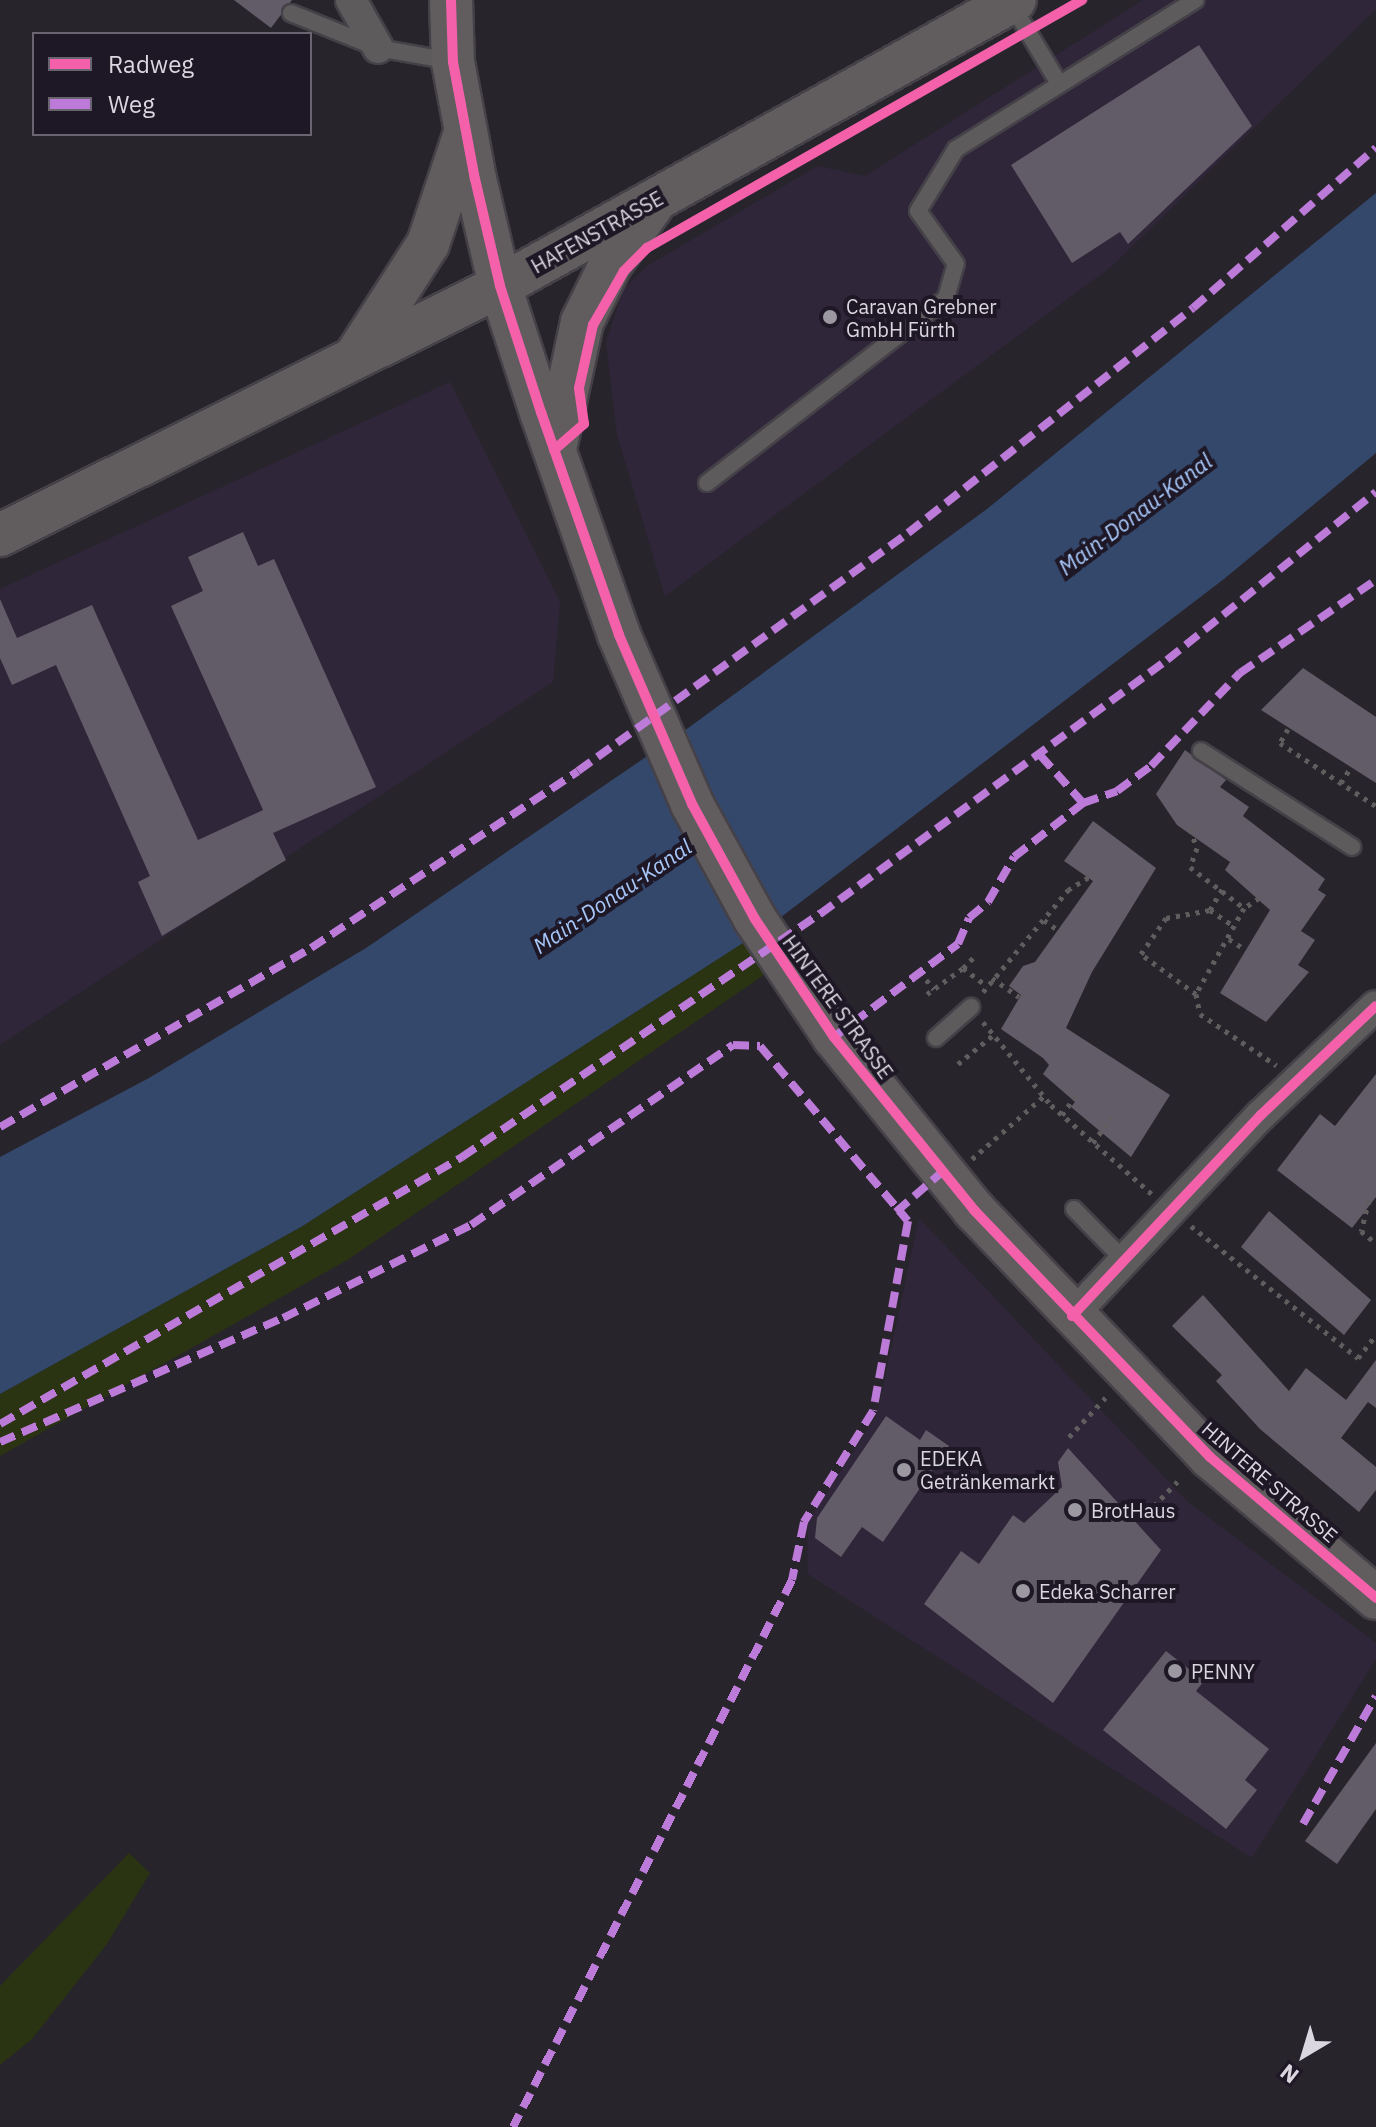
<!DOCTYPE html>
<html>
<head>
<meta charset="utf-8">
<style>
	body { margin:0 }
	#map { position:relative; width:1376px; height:2127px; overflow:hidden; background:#28242c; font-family:"IBM Plex Sans",sans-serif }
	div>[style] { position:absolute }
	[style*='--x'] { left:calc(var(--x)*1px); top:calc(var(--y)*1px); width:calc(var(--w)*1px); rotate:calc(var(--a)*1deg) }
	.built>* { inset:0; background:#2f2639 }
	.green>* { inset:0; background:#2a3412 }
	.water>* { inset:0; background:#34486c }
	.building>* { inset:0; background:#625c68 }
	.path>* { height:5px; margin-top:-2.5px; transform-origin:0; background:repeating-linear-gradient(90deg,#605d5f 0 4px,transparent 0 10px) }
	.roads { filter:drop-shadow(2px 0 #454148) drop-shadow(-2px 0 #454148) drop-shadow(0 2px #454148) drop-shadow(0 -2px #454148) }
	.lane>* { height:16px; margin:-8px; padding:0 8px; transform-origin:8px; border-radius:8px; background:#5e5b5c }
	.street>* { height:30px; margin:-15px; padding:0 15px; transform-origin:15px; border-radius:15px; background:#5e5b5c }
	.secondary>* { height:42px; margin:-21px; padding:0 21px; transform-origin:21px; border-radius:21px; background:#615d5f }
	.quiet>* { height:8px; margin-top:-4px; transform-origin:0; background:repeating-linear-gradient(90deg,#bd7bd9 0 16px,transparent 0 24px) }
	.cycleway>* { height:10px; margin:-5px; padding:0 5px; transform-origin:5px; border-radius:5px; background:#f560ab }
	.dots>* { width:22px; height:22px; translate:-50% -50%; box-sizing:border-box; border:4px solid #1e1726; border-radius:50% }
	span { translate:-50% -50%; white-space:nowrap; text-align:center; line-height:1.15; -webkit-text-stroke:8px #1e1726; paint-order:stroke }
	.street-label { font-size:20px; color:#dbd7e1 }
	.poi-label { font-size:20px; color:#dbd7e1 }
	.left { translate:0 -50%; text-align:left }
	.water-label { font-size:22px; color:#a7c7f9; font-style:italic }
	.legend { position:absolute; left:32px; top:32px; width:280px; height:104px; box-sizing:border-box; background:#1e1726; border:2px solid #6a6471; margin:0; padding:10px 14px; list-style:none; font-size:24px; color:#dbd7e1 }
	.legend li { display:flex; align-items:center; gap:16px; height:40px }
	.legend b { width:40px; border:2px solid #6a6471 }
	.north { position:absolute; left:1264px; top:2015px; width:80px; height:80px; -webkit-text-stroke:6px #1e1726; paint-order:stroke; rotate:218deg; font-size:22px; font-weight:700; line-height:32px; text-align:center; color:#dbd7e1 }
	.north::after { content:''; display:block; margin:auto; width:28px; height:36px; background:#dbd7e1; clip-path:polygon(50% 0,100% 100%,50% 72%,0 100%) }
</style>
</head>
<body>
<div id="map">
	<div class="built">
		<div style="clip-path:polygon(1143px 0,1376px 0,1376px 9px,1111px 267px,665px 596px,617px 435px,606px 343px,623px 290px,647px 266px,818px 166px,865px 176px)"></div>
		<div style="clip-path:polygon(450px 382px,560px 602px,553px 682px,0 1045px,0 589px)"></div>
		<div style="clip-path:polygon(919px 1218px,1189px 1503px,1376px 1643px,1376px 1659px,1252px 1858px,808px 1574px,807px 1523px,877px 1415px)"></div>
	</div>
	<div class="green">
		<div style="clip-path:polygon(768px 927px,784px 958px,761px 977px,349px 1259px,0 1456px,0 1394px,301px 1227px)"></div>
		<div style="clip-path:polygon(129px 1853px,150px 1873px,107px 1944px,32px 2039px,0 2065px,0 1986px)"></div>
	</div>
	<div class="water">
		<div style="clip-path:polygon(1376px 193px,1376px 453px,1224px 579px,768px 927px,301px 1227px,0 1394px,0 1157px,149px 1078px,366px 948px,684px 731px,987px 509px)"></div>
	</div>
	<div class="building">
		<div style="clip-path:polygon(234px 0,292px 0,271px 28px)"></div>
		<div style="clip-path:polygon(1199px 45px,1252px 126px,1128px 244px,1120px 232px,1072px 263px,1011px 165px)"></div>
		<div style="clip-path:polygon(243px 532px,258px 566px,274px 559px,376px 787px,273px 833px,286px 860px,162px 936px,138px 882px,150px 876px,56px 665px,12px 685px,0 658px,0 599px,17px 638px,92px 605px,198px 840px,263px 810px,171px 606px,203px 591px,188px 557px)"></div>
		<div style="clip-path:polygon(1303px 668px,1376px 717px,1376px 783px,1261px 710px)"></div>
		<div style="clip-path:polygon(1185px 750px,1226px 780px,1220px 787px,1249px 807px,1243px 816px,1325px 879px,1318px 890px,1326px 895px,1301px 931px,1315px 940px,1298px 965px,1309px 972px,1266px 1022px,1220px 993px,1270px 910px,1225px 870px,1230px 862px,1177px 825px,1156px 794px)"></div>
		<div style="clip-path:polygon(1093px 821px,1156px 868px,1092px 972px,1066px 1028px,1170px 1095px,1131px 1157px,1071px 1107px,1075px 1102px,1043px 1074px,1049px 1065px,1043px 1058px,1001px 1029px,1021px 995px,1009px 986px,1023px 966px,1035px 962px,1093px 881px,1064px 861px)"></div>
		<div style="clip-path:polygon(1376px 1074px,1376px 1197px,1352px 1228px,1277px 1170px,1320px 1114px,1335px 1126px)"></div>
		<div style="clip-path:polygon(1269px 1211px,1371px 1300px,1344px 1335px,1241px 1247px)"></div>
		<div style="clip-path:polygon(1203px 1295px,1289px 1391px,1306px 1368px,1346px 1400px,1376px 1360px,1376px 1408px,1368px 1402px,1341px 1438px,1376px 1467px,1376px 1490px,1359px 1512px,1260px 1429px,1216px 1381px,1222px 1375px,1172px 1326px)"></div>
		<div style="clip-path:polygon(886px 1416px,920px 1440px,926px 1430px,949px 1446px,883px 1542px,862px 1527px,841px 1557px,815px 1538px,817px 1518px)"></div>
		<div style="clip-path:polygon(1068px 1448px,1161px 1550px,1053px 1703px,924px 1604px,961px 1551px,979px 1564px,1013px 1515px,1024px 1523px,1062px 1487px,1058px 1462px)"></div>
		<div style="clip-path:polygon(1166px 1651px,1204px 1681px,1196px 1691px,1269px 1749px,1245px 1780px,1257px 1790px,1226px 1829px,1103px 1730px)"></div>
		<div style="clip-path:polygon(1376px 1743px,1376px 1809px,1337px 1864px,1305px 1841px)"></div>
	</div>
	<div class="path">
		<div style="--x:1288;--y:729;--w:16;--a:120"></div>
		<div style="--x:1280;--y:743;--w:115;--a:33.3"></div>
		<div style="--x:1341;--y:783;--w:22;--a:-58"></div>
		<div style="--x:1190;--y:829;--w:20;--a:70"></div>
		<div style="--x:1197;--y:848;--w:20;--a:110"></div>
		<div style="--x:1190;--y:867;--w:68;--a:37.2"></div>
		<div style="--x:1259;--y:898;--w:18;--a:146"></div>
		<div style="--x:1244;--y:908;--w:98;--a:119.2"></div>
		<div style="--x:1196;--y:994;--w:20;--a:79"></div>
		<div style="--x:1200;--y:1014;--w:92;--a:33.9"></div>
		<div style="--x:1210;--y:910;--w:30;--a:34"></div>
		<div style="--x:1044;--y:920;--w:17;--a:36"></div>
		<div style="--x:1229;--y:939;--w:17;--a:33"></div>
		<div style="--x:963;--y:968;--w:17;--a:-45"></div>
		<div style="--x:920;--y:972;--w:22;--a:51"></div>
		<div style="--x:992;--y:978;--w:33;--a:35"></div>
		<div style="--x:983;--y:992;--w:133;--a:-50.2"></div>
		<div style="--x:1068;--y:890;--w:31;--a:-32"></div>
		<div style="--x:927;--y:994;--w:44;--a:-35.8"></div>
		<div style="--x:963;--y:968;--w:30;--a:37"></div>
		<div style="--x:1196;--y:994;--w:68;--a:-144"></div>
		<div style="--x:1141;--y:954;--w:44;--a:-55.2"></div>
		<div style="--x:1166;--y:918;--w:45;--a:-10.3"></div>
		<div style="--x:1210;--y:910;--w:24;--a:-60"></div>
		<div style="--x:983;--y:1022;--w:107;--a:50.7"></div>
		<div style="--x:1051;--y:1105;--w:135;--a:41.4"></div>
		<div style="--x:958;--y:1064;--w:45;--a:-39.6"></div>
		<div style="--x:1062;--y:1115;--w:28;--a:-55"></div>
		<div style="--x:1093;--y:1143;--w:32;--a:-55"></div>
		<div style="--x:972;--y:1159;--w:96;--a:-41.2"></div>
		<div style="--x:1369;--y:1200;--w:32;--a:104"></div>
		<div style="--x:1361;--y:1231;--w:19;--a:39"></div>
		<div style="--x:1191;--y:1226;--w:213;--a:38.3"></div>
		<div style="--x:1358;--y:1358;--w:29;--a:-52"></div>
		<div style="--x:1069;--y:1437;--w:57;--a:-47.1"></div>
		<div style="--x:1147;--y:1513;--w:47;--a:-45.9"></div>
	</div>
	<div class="roads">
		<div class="lane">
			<div style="--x:1012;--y:5;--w:90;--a:59.1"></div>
			<div style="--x:291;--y:13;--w:94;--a:21.9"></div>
			<div style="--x:378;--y:48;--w:75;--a:10"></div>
			<div style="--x:707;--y:483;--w:302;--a:-37.7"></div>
			<div style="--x:946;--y:298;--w:35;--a:-74"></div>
			<div style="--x:956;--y:264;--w:65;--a:-125.6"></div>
			<div style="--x:918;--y:211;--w:73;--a:-58.5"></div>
			<div style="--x:956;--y:149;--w:282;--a:-31.9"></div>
			<div style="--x:1201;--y:751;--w:179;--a:32.4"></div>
			<div style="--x:936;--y:1038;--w:47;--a:-41.5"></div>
			<div style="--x:1074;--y:1209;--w:73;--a:45.6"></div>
		</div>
		<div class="street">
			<div style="--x:351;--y:0;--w:55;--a:60.6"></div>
			<div style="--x:1072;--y:1316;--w:276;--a:-46.8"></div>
			<div style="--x:1261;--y:1115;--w:158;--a:-43.5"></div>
		</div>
		<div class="secondary">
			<div style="--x:451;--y:0;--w:62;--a:88.2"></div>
			<div style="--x:453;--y:62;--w:119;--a:79.4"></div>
			<div style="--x:475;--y:179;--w:110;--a:76.8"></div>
			<div style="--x:500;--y:286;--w:133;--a:72"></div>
			<div style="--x:541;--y:412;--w:236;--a:70.7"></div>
			<div style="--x:619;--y:635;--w:184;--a:66.6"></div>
			<div style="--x:692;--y:804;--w:131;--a:61.3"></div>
			<div style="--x:755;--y:919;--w:142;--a:56.2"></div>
			<div style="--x:834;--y:1037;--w:223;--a:51"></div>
			<div style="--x:974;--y:1210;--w:342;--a:46.3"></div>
			<div style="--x:1210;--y:1457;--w:218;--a:40.3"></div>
			<div style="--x:357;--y:354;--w:131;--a:-57.2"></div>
			<div style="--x:428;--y:244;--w:114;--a:-71.6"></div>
			<div style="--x:555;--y:449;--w:130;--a:-78"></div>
			<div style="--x:582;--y:322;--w:64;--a:-63.8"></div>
			<div style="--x:610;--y:265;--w:72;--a:-54.6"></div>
			<div style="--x:0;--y:535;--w:559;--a:-26.47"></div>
			<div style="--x:500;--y:286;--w:589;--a:-29.05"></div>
		</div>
	</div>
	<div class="quiet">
		<div style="--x:1083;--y:803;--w:36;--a:-19"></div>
		<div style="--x:1117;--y:791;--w:42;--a:-36.3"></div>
		<div style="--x:1151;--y:766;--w:129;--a:-46.3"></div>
		<div style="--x:1240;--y:673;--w:165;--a:-34.4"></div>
		<div style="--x:834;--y:1037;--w:155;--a:-36.9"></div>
		<div style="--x:958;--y:944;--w:28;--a:-67"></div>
		<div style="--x:969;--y:918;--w:25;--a:-40"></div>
		<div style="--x:988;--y:902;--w:52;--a:-60"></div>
		<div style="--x:1014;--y:857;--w:88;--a:-38"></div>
		<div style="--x:1083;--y:803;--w:66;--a:-131.9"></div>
		<div style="--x:0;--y:1127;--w:359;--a:-29.9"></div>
		<div style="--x:311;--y:948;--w:320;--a:-33.5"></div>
		<div style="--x:578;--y:771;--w:407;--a:-35.8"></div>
		<div style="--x:908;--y:533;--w:363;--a:-38.3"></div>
		<div style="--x:1193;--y:308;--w:243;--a:-41.2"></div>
		<div style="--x:896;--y:1212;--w:61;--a:-41"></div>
		<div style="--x:0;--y:1424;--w:534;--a:-30.02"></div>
		<div style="--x:462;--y:1157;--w:433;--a:-34.2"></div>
		<div style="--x:820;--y:914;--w:430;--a:-36.2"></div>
		<div style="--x:1167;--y:660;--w:268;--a:-38.8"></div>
		<div style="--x:0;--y:1442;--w:309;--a:-23.7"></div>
		<div style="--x:283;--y:1318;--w:210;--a:-26.3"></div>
		<div style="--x:471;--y:1225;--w:318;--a:-34.5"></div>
		<div style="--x:733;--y:1045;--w:27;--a:2"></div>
		<div style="--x:760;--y:1046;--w:229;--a:49.8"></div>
		<div style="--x:908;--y:1221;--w:193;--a:100.4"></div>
		<div style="--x:873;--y:1411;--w:131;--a:121.9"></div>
		<div style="--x:804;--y:1522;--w:59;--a:101.7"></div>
		<div style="--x:792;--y:1580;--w:614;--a:117.02"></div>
		<div style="--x:1303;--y:1824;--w:147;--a:-60.3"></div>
	</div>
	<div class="cycleway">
		<div style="--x:451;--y:0;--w:62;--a:88.2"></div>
		<div style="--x:453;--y:62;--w:119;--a:79.4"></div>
		<div style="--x:475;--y:179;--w:110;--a:76.8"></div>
		<div style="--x:500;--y:286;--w:133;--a:72"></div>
		<div style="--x:541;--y:412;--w:236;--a:70.7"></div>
		<div style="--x:619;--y:635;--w:184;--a:66.6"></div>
		<div style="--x:692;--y:804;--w:131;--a:61.3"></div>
		<div style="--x:755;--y:919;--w:142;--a:56.2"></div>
		<div style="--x:834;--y:1037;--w:223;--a:51"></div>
		<div style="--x:974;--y:1210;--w:342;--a:46.3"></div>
		<div style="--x:1210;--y:1457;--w:218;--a:40.3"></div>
		<div style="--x:554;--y:450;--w:40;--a:-41"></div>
		<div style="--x:584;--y:424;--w:36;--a:-98"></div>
		<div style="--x:579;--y:388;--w:65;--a:-77.5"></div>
		<div style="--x:593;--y:325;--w:62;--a:-60.1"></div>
		<div style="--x:624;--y:271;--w:33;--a:-45"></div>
		<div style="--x:647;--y:248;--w:501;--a:-29.69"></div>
		<div style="--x:1072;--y:1316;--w:276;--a:-46.8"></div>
		<div style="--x:1261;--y:1115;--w:158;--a:-43.5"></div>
	</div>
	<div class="dots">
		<div style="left:830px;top:317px;background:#9c98a2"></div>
		<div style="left:904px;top:1470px;background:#9c98a2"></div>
		<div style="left:1075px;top:1510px;background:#9c98a2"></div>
		<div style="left:1023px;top:1591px;background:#9c98a2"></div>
		<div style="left:1175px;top:1671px;background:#9c98a2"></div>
	</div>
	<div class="street-label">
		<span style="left:597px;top:232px;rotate:-29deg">HAFENSTRASSE</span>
		<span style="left:838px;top:1007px;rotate:54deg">HINTERE STRASSE</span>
		<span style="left:1270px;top:1482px;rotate:41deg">HINTERE STRASSE</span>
	</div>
	<div class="poi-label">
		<span class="left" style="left:846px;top:318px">Caravan Grebner<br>GmbH Fürth</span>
		<span class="left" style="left:920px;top:1470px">EDEKA<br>Getränkemarkt</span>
		<span class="left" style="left:1091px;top:1510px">BrotHaus</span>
		<span class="left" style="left:1039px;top:1591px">Edeka Scharrer</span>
		<span class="left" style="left:1191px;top:1671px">PENNY</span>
	</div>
	<div class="water-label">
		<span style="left:1135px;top:514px;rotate:-37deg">Main-Donau-Kanal</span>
		<span style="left:612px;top:896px;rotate:-34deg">Main-Donau-Kanal</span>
	</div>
	<ul class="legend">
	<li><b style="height:10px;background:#f560ab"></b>Radweg</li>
	<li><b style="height:10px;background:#bd7bd9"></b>Weg</li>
	</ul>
	<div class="north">N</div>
</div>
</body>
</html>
